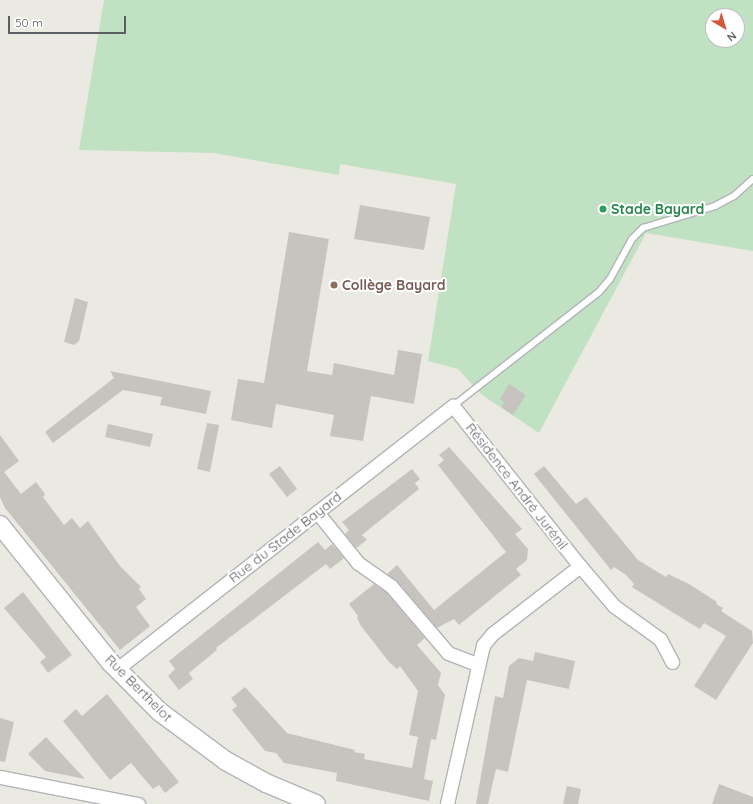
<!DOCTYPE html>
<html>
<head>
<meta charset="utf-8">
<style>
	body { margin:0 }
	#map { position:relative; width:753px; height:804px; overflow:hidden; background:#ebeae2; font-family:Quicksand,sans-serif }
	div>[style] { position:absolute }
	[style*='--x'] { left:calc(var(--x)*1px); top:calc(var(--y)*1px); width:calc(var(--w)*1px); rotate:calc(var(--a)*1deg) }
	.green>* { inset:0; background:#c1e1c3 }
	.building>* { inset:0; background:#c7c4bf }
	.roads { filter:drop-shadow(1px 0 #b2b4b8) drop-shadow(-1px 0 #b2b4b8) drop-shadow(0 1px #b2b4b8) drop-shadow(0 -1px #b2b4b8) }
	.lane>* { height:6px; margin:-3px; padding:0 3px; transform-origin:3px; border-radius:3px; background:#fff }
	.street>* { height:13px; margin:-6.5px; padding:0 6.5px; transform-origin:6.5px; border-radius:6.5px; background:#fff }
	.secondary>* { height:18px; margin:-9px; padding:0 9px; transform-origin:9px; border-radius:9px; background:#fff }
	.dots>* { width:11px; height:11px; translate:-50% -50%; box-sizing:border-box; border:2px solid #fff; border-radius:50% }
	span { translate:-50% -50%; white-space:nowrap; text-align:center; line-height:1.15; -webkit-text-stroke:4px #fff; paint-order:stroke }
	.leisure-label { font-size:14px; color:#27864d; font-weight:700 }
	.left { translate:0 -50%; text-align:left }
	.education-label { font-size:14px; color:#785e54; font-weight:700 }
	.street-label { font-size:14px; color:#5a5d61 }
	.north { position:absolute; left:705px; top:8px; width:40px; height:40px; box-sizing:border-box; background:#fff; border:1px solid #bdbec0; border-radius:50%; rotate:142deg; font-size:11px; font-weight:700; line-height:16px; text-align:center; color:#5a5d61 }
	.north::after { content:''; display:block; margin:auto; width:14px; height:18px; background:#d5563e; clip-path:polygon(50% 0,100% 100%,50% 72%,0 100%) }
	.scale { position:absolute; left:8px; top:16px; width:118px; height:18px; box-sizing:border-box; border:2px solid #5a5d61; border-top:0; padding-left:5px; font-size:12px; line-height:14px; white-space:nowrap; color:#5a5d61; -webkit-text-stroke:3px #fff; paint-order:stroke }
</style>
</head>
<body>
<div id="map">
	<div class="green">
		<div style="clip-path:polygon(evenodd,104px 0,753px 0,753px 251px,646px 233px,539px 433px,482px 395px,458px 369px,428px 361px,456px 184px,340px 164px,339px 175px,213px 153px,79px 150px,104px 0,713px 16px,737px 16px,737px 40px,713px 40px,713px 16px)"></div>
	</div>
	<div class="building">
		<div style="clip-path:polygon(360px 205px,430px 217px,424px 250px,354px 239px)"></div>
		<div style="clip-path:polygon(289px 232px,329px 239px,307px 371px,332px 375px,334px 363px,394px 375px,398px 350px,422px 354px,414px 404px,371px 396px,363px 441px,330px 436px,334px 415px,276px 404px,272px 428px,231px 420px,238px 379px,264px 383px)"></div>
		<div style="clip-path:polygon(75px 298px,88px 302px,79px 341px,74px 345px,64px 342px)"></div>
		<div style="clip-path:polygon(110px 371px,211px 391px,206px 414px,160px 405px,162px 397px,123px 390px,53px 443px,45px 432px,114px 378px)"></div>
		<div style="clip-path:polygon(509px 384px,526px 395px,513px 415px,501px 407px,504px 403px,500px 399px)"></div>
		<div style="clip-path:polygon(207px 423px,219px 425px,210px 472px,197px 469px)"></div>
		<div style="clip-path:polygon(108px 424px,153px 434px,150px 447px,105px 437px)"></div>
		<div style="clip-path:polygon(0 435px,19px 461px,4px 472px,21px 494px,36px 482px,45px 494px,43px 497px,64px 525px,72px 518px,80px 528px,88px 521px,120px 566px,141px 587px,139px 589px,146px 599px,136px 607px,150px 626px,120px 650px,5px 508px,0 497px)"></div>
		<div style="clip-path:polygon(449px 447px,522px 529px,515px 534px,528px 549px,527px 560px,516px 569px,521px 575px,459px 625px,454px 619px,437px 628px,397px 581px,387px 574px,397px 565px,434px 610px,506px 552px,438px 465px,444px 460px,439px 455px)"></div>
		<div style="clip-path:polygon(280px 466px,297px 489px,287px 497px,269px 474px)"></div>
		<div style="clip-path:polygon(544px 466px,576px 504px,586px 497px,638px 560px,666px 577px,668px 574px,689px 584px,717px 602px,716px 604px,723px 608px,721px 611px,752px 631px,753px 643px,716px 700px,694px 686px,726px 636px,704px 623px,700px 629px,693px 625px,632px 587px,634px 584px,626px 575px,614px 567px,611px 570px,534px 474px)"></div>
		<div style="clip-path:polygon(412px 469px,420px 479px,415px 483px,419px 489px,362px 535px,367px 540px,356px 548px,345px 534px,349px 530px,342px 522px)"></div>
		<div style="clip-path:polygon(318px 542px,325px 550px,332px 544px,344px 558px,330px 569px,326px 564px,216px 648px,217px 650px,189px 673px,193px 679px,179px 690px,168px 676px,175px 669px,169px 661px)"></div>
		<div style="clip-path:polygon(374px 584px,386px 592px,425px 638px,417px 645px,441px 673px,438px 685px,445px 695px,436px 740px,431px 739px,424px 779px,433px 781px,429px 801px,336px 781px,337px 773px,284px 763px,276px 753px,265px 751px,232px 710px,237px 706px,231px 698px,245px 687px,287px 733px,355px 750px,354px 752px,365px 754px,364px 759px,412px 768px,418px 737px,409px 735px,418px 691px,400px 666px,397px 669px,389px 662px,361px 626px,357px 618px,358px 616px,349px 604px)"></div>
		<div style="clip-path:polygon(23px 592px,72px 655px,48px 673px,40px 662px,46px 657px,4px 608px)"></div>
		<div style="clip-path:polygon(535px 652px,575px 661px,569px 689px,527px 680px,508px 772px,496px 769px,488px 804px,476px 804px,495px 696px,503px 698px,509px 666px,519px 658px,533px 661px)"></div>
		<div style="clip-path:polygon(107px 694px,179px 782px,165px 793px,159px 785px,153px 789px,131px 763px,110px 780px,63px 721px,76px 709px,82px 716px)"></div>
		<div style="clip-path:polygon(0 718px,14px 722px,5px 762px,0 761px)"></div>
		<div style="clip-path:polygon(46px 737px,85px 779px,45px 771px,28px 754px)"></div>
		<div style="clip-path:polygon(719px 784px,753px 797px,753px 804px,712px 804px)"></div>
		<div style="clip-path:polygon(567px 786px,581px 789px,578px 804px,563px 804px)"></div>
	</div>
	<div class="roads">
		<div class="lane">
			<div style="--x:453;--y:406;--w:185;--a:-38"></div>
			<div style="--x:599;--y:292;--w:17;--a:-50"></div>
			<div style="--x:610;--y:279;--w:46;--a:-61.2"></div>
			<div style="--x:632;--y:239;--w:16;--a:-45"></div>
			<div style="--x:643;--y:228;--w:75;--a:-17"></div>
			<div style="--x:715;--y:206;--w:21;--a:-28"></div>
			<div style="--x:734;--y:196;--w:25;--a:-42"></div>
		</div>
		<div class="street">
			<div style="--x:317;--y:512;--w:65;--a:51.2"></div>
			<div style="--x:358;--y:563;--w:40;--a:34.9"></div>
			<div style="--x:391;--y:586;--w:88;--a:49.6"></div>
			<div style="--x:448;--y:653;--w:31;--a:21"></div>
			<div style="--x:580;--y:566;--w:52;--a:49.6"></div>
			<div style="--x:614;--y:606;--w:57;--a:35.7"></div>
			<div style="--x:660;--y:639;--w:26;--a:62"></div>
			<div style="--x:117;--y:669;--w:427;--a:-38.1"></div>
			<div style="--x:453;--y:406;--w:204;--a:51.6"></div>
			<div style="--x:580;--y:566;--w:111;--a:142.3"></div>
			<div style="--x:492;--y:634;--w:14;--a:129"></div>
			<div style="--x:483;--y:645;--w:163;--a:102.8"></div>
			<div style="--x:0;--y:777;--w:141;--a:11.1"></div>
		</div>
		<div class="secondary">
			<div style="--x:0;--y:525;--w:177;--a:51.2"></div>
			<div style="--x:111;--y:663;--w:69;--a:45"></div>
			<div style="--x:160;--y:712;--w:82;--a:36.6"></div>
			<div style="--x:226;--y:761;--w:46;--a:28.8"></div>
			<div style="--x:266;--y:783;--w:54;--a:22.8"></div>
		</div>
	</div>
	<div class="dots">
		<div style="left:603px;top:209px;background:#2e9e5b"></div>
		<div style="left:334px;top:285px;background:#8d6e63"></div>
	</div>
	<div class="leisure-label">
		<span class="left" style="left:611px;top:209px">Stade Bayard</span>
	</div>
	<div class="education-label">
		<span class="left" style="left:342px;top:285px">Collège Bayard</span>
	</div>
	<div class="street-label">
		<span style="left:517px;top:486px;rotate:52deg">Résidence André Jurénil</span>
		<span style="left:285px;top:537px;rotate:-38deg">Rue du Stade Bayard</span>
		<span style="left:139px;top:688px;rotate:45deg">Rue Berthelot</span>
	</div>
	<div class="north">N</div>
	<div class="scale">50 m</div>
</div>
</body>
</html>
